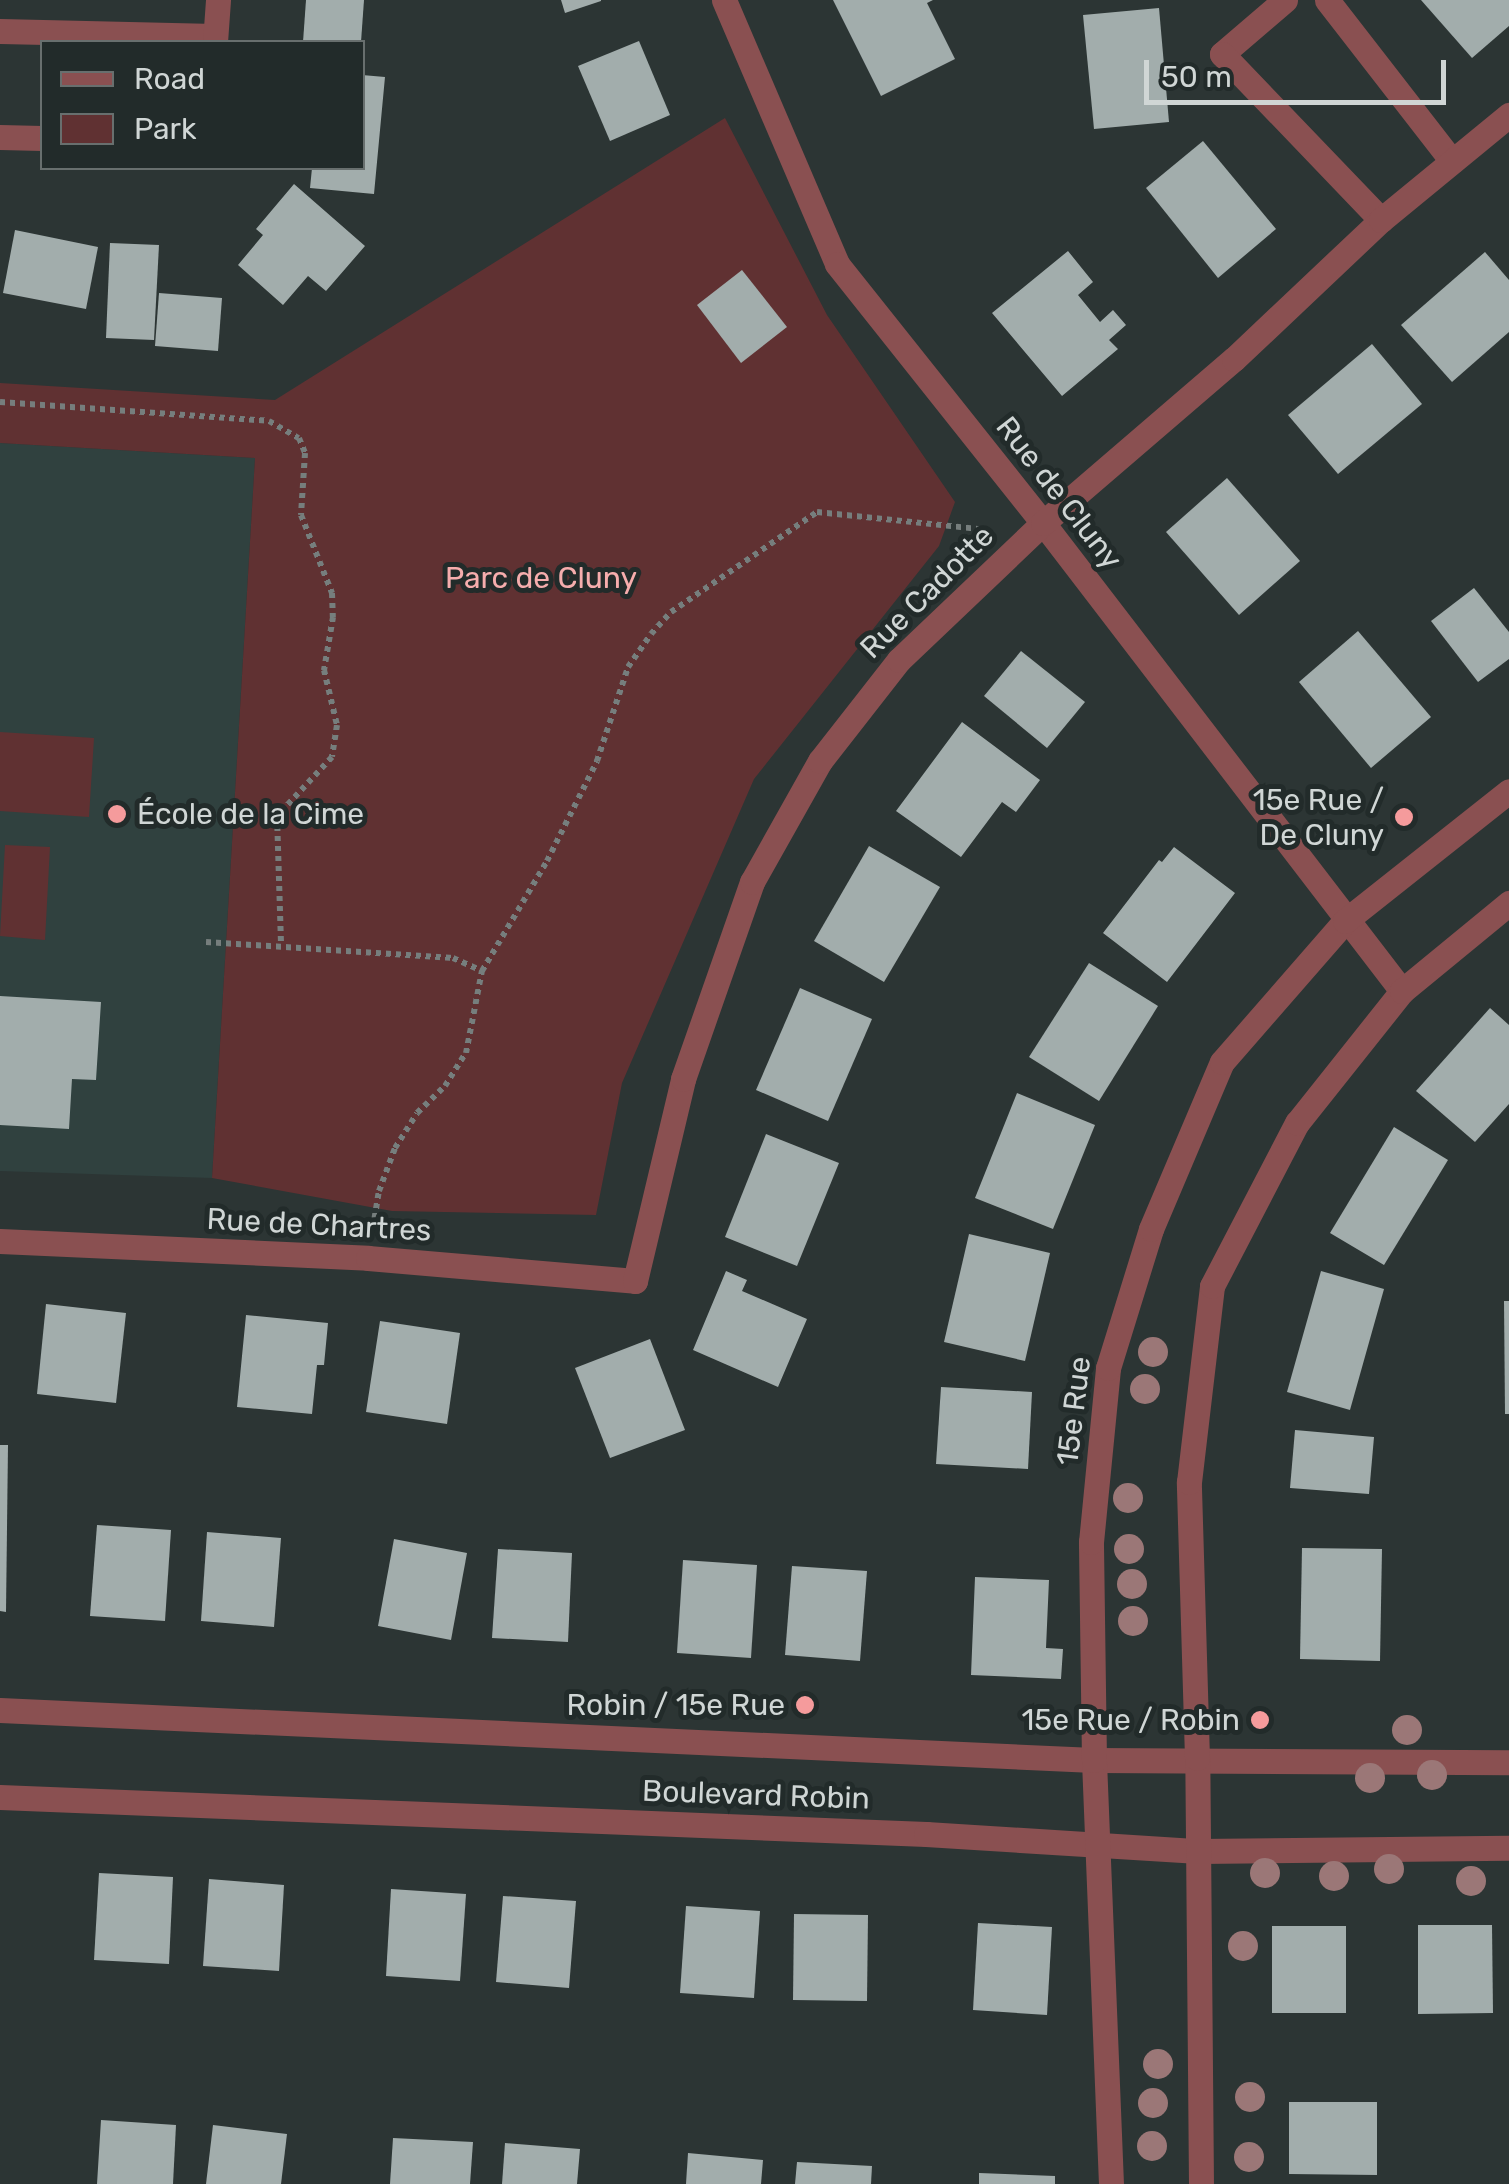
<!DOCTYPE html>
<html>
<head>
<meta charset="utf-8">
<style>
	body { margin:0 }
	#map { position:relative; width:1509px; height:2184px; overflow:hidden; background:#2c3534; font-family:Rubik,sans-serif }
	div>[style] { position:absolute }
	[style*='--x'] { left:calc(var(--x)*1px); top:calc(var(--y)*1px); width:calc(var(--w)*1px); rotate:calc(var(--a)*1deg) }
	.built>* { inset:0; background:#30413f }
	.green>* { inset:0; background:#603132 }
	.building>* { inset:0; background:#a2adac }
	.path>* { height:6px; margin-top:-3px; transform-origin:0; background:repeating-linear-gradient(90deg,#767e7d 0 5px,transparent 0 10px) }
	.minor>* { height:25px; margin:-12.5px; padding:0 12.5px; transform-origin:12.5px; border-radius:12.5px; background:#8a5051 }
	.trees>* { width:30px; height:30px; margin:-15px; border-radius:50%; background:#9b7777 }
	.dots>* { width:28px; height:28px; translate:-50% -50%; box-sizing:border-box; border:5px solid #222b2a; border-radius:50% }
	span { translate:-50% -50%; white-space:nowrap; text-align:center; line-height:1.15; -webkit-text-stroke:10px #222b2a; paint-order:stroke }
	.street-label { font-size:30px; color:#d0d6d5 }
	.park-label { font-size:30px; color:#f6adad }
	.poi-label { font-size:30px; color:#d0d6d5 }
	.right { translate:-100% -50%; text-align:right }
	.left { translate:0 -50%; text-align:left }
	.legend { position:absolute; left:40px; top:40px; width:325px; height:130px; box-sizing:border-box; background:#222b2a; border:2px solid #686f6e; margin:0; padding:12px 18px; list-style:none; font-size:30px; color:#d0d6d5 }
	.legend li { display:flex; align-items:center; gap:20px; height:50px }
	.legend b { width:50px; border:2px solid #686f6e }
	.scale { position:absolute; left:1144px; top:60px; width:302px; height:45px; box-sizing:border-box; border:5px solid #d0d6d5; border-top:0; padding-left:12px; font-size:30px; line-height:35px; white-space:nowrap; color:#d0d6d5; -webkit-text-stroke:8px #222b2a; paint-order:stroke }
</style>
</head>
<body>
<div id="map">
	<div class="built">
		<div style="clip-path:polygon(0 443px,255px 458px,212px 1178px,0 1171px)"></div>
	</div>
	<div class="green">
		<div style="clip-path:polygon(725px 118px,827px 315px,955px 502px,939px 546px,754px 779px,622px 1083px,596px 1215px,392px 1211px,212px 1178px,255px 458px,0 443px,0 383px,275px 400px)"></div>
		<div style="clip-path:polygon(0 732px,94px 738px,89px 817px,0 811px)"></div>
		<div style="clip-path:polygon(5px 845px,50px 847px,45px 940px,0 936px)"></div>
	</div>
	<div class="building">
		<div style="clip-path:polygon(306px 0,364px 0,361px 42px,303px 42px)"></div>
		<div style="clip-path:polygon(561px 0,601px 0,601px 1px,565px 13px)"></div>
		<div style="clip-path:polygon(833px 0,933px 0,927px 3px,955px 59px,881px 96px)"></div>
		<div style="clip-path:polygon(1421px 0,1509px 0,1509px 26px,1472px 58px)"></div>
		<div style="clip-path:polygon(1159px 8px,1169px 122px,1094px 129px,1083px 15px)"></div>
		<div style="clip-path:polygon(639px 41px,670px 115px,610px 141px,578px 66px)"></div>
		<div style="clip-path:polygon(362px 75px,385px 77px,374px 194px,310px 188px,312px 168px,362px 168px)"></div>
		<div style="clip-path:polygon(1203px 141px,1276px 229px,1218px 278px,1146px 188px)"></div>
		<div style="clip-path:polygon(294px 184px,365px 246px,326px 291px,308px 276px,283px 305px,238px 265px,263px 235px,256px 229px)"></div>
		<div style="clip-path:polygon(15px 230px,98px 247px,86px 309px,3px 293px)"></div>
		<div style="clip-path:polygon(110px 243px,159px 245px,154px 340px,106px 338px)"></div>
		<div style="clip-path:polygon(1068px 251px,1093px 282px,1078px 295px,1100px 322px,1113px 310px,1126px 325px,1109px 340px,1118px 349px,1062px 396px,992px 313px)"></div>
		<div style="clip-path:polygon(1485px 252px,1509px 280px,1509px 332px,1452px 382px,1401px 325px)"></div>
		<div style="clip-path:polygon(742px 270px,787px 327px,741px 363px,697px 305px)"></div>
		<div style="clip-path:polygon(159px 293px,222px 298px,218px 351px,155px 346px)"></div>
		<div style="clip-path:polygon(1372px 344px,1422px 404px,1338px 474px,1288px 415px)"></div>
		<div style="clip-path:polygon(1227px 478px,1300px 561px,1239px 615px,1166px 532px)"></div>
		<div style="clip-path:polygon(1474px 588px,1509px 632px,1509px 659px,1478px 682px,1431px 621px)"></div>
		<div style="clip-path:polygon(1358px 631px,1431px 717px,1371px 768px,1299px 682px)"></div>
		<div style="clip-path:polygon(1021px 651px,1085px 702px,1047px 748px,984px 696px)"></div>
		<div style="clip-path:polygon(962px 722px,1040px 780px,1016px 812px,1002px 802px,961px 857px,896px 811px)"></div>
		<div style="clip-path:polygon(869px 846px,940px 887px,884px 982px,814px 941px)"></div>
		<div style="clip-path:polygon(1174px 847px,1235px 893px,1167px 982px,1103px 933px,1159px 860px,1162px 862px)"></div>
		<div style="clip-path:polygon(1089px 963px,1158px 1006px,1099px 1101px,1029px 1057px)"></div>
		<div style="clip-path:polygon(800px 988px,872px 1019px,828px 1121px,756px 1090px)"></div>
		<div style="clip-path:polygon(0 996px,101px 1002px,96px 1080px,72px 1079px,69px 1129px,0 1125px)"></div>
		<div style="clip-path:polygon(1490px 1008px,1509px 1025px,1509px 1104px,1475px 1142px,1416px 1091px)"></div>
		<div style="clip-path:polygon(1017px 1093px,1095px 1125px,1053px 1229px,975px 1198px)"></div>
		<div style="clip-path:polygon(1394px 1127px,1448px 1160px,1384px 1265px,1330px 1233px)"></div>
		<div style="clip-path:polygon(766px 1134px,839px 1163px,797px 1266px,725px 1237px)"></div>
		<div style="clip-path:polygon(969px 1234px,1050px 1253px,1025px 1361px,944px 1342px)"></div>
		<div style="clip-path:polygon(726px 1271px,747px 1280px,742px 1291px,807px 1319px,778px 1387px,693px 1350px)"></div>
		<div style="clip-path:polygon(1321px 1271px,1384px 1289px,1350px 1410px,1287px 1392px)"></div>
		<div style="clip-path:polygon(1504px 1301px,1509px 1301px,1509px 1414px,1505px 1414px)"></div>
		<div style="clip-path:polygon(46px 1304px,126px 1313px,116px 1403px,37px 1394px)"></div>
		<div style="clip-path:polygon(246px 1315px,328px 1323px,324px 1365px,317px 1365px,312px 1414px,237px 1407px)"></div>
		<div style="clip-path:polygon(380px 1321px,460px 1333px,447px 1424px,366px 1412px)"></div>
		<div style="clip-path:polygon(650px 1339px,685px 1430px,610px 1458px,575px 1368px)"></div>
		<div style="clip-path:polygon(941px 1387px,1032px 1392px,1028px 1469px,936px 1464px)"></div>
		<div style="clip-path:polygon(1295px 1430px,1374px 1437px,1369px 1494px,1290px 1488px)"></div>
		<div style="clip-path:polygon(0 1445px,8px 1445px,6px 1612px,0 1611px)"></div>
		<div style="clip-path:polygon(97px 1525px,171px 1530px,165px 1621px,90px 1616px)"></div>
		<div style="clip-path:polygon(207px 1532px,281px 1538px,274px 1627px,201px 1621px)"></div>
		<div style="clip-path:polygon(394px 1539px,467px 1553px,451px 1640px,378px 1626px)"></div>
		<div style="clip-path:polygon(1302px 1548px,1382px 1549px,1380px 1661px,1300px 1659px)"></div>
		<div style="clip-path:polygon(498px 1549px,572px 1553px,568px 1642px,492px 1638px)"></div>
		<div style="clip-path:polygon(683px 1560px,757px 1565px,751px 1658px,677px 1653px)"></div>
		<div style="clip-path:polygon(792px 1566px,867px 1571px,860px 1661px,785px 1655px)"></div>
		<div style="clip-path:polygon(975px 1577px,1049px 1580px,1046px 1648px,1063px 1649px,1061px 1679px,971px 1675px)"></div>
		<div style="clip-path:polygon(99px 1873px,173px 1877px,169px 1964px,94px 1960px)"></div>
		<div style="clip-path:polygon(209px 1879px,284px 1885px,279px 1971px,203px 1966px)"></div>
		<div style="clip-path:polygon(391px 1889px,466px 1894px,460px 1981px,386px 1976px)"></div>
		<div style="clip-path:polygon(503px 1896px,576px 1901px,569px 1988px,496px 1982px)"></div>
		<div style="clip-path:polygon(686px 1906px,760px 1911px,754px 1998px,680px 1993px)"></div>
		<div style="clip-path:polygon(794px 1914px,868px 1915px,867px 2001px,793px 2000px)"></div>
		<div style="clip-path:polygon(978px 1923px,1052px 1927px,1047px 2015px,973px 2010px)"></div>
		<div style="clip-path:polygon(1418px 1925px,1492px 1925px,1493px 2013px,1418px 2014px)"></div>
		<div style="clip-path:polygon(1272px 1926px,1346px 1926px,1346px 2013px,1272px 2013px)"></div>
		<div style="clip-path:polygon(1289px 2102px,1377px 2102px,1377px 2175px,1289px 2174px)"></div>
		<div style="clip-path:polygon(101px 2120px,176px 2125px,173px 2184px,97px 2184px)"></div>
		<div style="clip-path:polygon(213px 2125px,287px 2134px,281px 2184px,206px 2184px)"></div>
		<div style="clip-path:polygon(393px 2138px,473px 2142px,470px 2184px,390px 2184px)"></div>
		<div style="clip-path:polygon(505px 2143px,580px 2149px,577px 2184px,502px 2184px)"></div>
		<div style="clip-path:polygon(688px 2153px,763px 2160px,761px 2184px,686px 2184px)"></div>
		<div style="clip-path:polygon(797px 2162px,872px 2166px,871px 2184px,795px 2184px)"></div>
		<div style="clip-path:polygon(979px 2173px,1055px 2176px,1055px 2184px,979px 2184px)"></div>
	</div>
	<div class="path">
		<div style="--x:0;--y:402;--w:270;--a:4"></div>
		<div style="--x:269;--y:421;--w:34;--a:30"></div>
		<div style="--x:299;--y:438;--w:16;--a:68"></div>
		<div style="--x:305;--y:453;--w:62;--a:93.7"></div>
		<div style="--x:301;--y:515;--w:84;--a:68.3"></div>
		<div style="--x:332;--y:593;--w:24;--a:88"></div>
		<div style="--x:333;--y:617;--w:54;--a:99.6"></div>
		<div style="--x:324;--y:670;--w:57;--a:76.7"></div>
		<div style="--x:337;--y:725;--w:32;--a:99"></div>
		<div style="--x:332;--y:757;--w:81;--a:133"></div>
		<div style="--x:277;--y:816;--w:130;--a:88.2"></div>
		<div style="--x:206;--y:942;--w:248;--a:3.7"></div>
		<div style="--x:453;--y:958;--w:32;--a:24"></div>
		<div style="--x:373;--y:1228;--w:37;--a:-81"></div>
		<div style="--x:379;--y:1191;--w:46;--a:-69.6"></div>
		<div style="--x:395;--y:1148;--w:41;--a:-57.8"></div>
		<div style="--x:417;--y:1113;--w:39;--a:-44"></div>
		<div style="--x:445;--y:1086;--w:39;--a:-58"></div>
		<div style="--x:466;--y:1053;--w:84;--a:-79"></div>
		<div style="--x:482;--y:971;--w:128;--a:-59.4"></div>
		<div style="--x:547;--y:861;--w:112;--a:-63.4"></div>
		<div style="--x:597;--y:761;--w:99;--a:-71.7"></div>
		<div style="--x:628;--y:667;--w:40;--a:-55.1"></div>
		<div style="--x:651;--y:634;--w:30;--a:-48"></div>
		<div style="--x:671;--y:612;--w:177;--a:-34.4"></div>
		<div style="--x:817;--y:512;--w:171;--a:6"></div>
	</div>
	<div class="minor">
		<div style="--x:724;--y:0;--w:287;--a:66.8"></div>
		<div style="--x:837;--y:264;--w:331;--a:51.5"></div>
		<div style="--x:1043;--y:523;--w:590;--a:52.51"></div>
		<div style="--x:1285;--y:0;--w:83;--a:139.4"></div>
		<div style="--x:1222;--y:54;--w:230;--a:46.2"></div>
		<div style="--x:1327;--y:0;--w:204;--a:52.2"></div>
		<div style="--x:0;--y:31;--w:215;--a:1.3"></div>
		<div style="--x:215;--y:42;--w:42;--a:-85.9"></div>
		<div style="--x:0;--y:137;--w:42;--a:1.4"></div>
		<div style="--x:0;--y:1241;--w:368;--a:2.6"></div>
		<div style="--x:368;--y:1258;--w:268;--a:4.9"></div>
		<div style="--x:635;--y:1281;--w:208;--a:-76.6"></div>
		<div style="--x:683;--y:1079;--w:209;--a:-70.7"></div>
		<div style="--x:752;--y:882;--w:139;--a:-60.7"></div>
		<div style="--x:820;--y:761;--w:128;--a:-52"></div>
		<div style="--x:899;--y:660;--w:199;--a:-43.6"></div>
		<div style="--x:1043;--y:523;--w:252;--a:-40.7"></div>
		<div style="--x:1234;--y:359;--w:202;--a:-43.4"></div>
		<div style="--x:1381;--y:220;--w:166;--a:-39.4"></div>
		<div style="--x:0;--y:1710;--w:1095;--a:2.62"></div>
		<div style="--x:1094;--y:1760;--w:415;--a:0.3"></div>
		<div style="--x:0;--y:1797;--w:927;--a:2.29"></div>
		<div style="--x:926;--y:1834;--w:273;--a:3.6"></div>
		<div style="--x:1198;--y:1851;--w:311;--a:-0.6"></div>
		<div style="--x:1111;--y:2184;--w:424;--a:-92.3"></div>
		<div style="--x:1094;--y:1760;--w:218;--a:-90.8"></div>
		<div style="--x:1091;--y:1542;--w:175;--a:-84.4"></div>
		<div style="--x:1108;--y:1368;--w:145;--a:-72.8"></div>
		<div style="--x:1151;--y:1229;--w:181;--a:-67"></div>
		<div style="--x:1222;--y:1062;--w:187;--a:-48.9"></div>
		<div style="--x:1345;--y:921;--w:209;--a:-38.4"></div>
		<div style="--x:1201;--y:2184;--w:426;--a:-90.5"></div>
		<div style="--x:1197;--y:1758;--w:276;--a:-91.7"></div>
		<div style="--x:1189;--y:1482;--w:197;--a:-83.3"></div>
		<div style="--x:1212;--y:1286;--w:184;--a:-62.5"></div>
		<div style="--x:1297;--y:1123;--w:169;--a:-51.5"></div>
		<div style="--x:1402;--y:991;--w:139;--a:-39.4"></div>
	</div>
	<div class="trees">
		<div style="left:1153px;top:1352px"></div>
		<div style="left:1145px;top:1389px"></div>
		<div style="left:1128px;top:1498px"></div>
		<div style="left:1129px;top:1549px"></div>
		<div style="left:1132px;top:1584px"></div>
		<div style="left:1133px;top:1621px"></div>
		<div style="left:1407px;top:1730px"></div>
		<div style="left:1432px;top:1775px"></div>
		<div style="left:1370px;top:1778px"></div>
		<div style="left:1389px;top:1869px"></div>
		<div style="left:1265px;top:1873px"></div>
		<div style="left:1334px;top:1876px"></div>
		<div style="left:1471px;top:1881px"></div>
		<div style="left:1243px;top:1946px"></div>
		<div style="left:1158px;top:2064px"></div>
		<div style="left:1250px;top:2097px"></div>
		<div style="left:1153px;top:2103px"></div>
		<div style="left:1152px;top:2146px"></div>
		<div style="left:1249px;top:2157px"></div>
	</div>
	<div class="dots">
		<div style="left:117px;top:814px;background:#f59b9c"></div>
		<div style="left:1404px;top:817px;background:#f59b9c"></div>
		<div style="left:805px;top:1705px;background:#f59b9c"></div>
		<div style="left:1260px;top:1720px;background:#f59b9c"></div>
	</div>
	<div class="street-label">
		<span style="left:1059px;top:493px;rotate:52deg">Rue de Cluny</span>
		<span style="left:927px;top:592px;rotate:-45deg">Rue Cadotte</span>
		<span style="left:319px;top:1225px;rotate:3deg">Rue de Chartres</span>
		<span style="left:1074px;top:1411px;rotate:-83deg">15e Rue</span>
		<span style="left:756px;top:1795px;rotate:2deg">Boulevard Robin</span>
	</div>
	<div class="park-label">
		<span style="left:541px;top:578px">Parc de Cluny</span>
	</div>
	<div class="poi-label">
		<span class="right" style="left:1384px;top:817px">15e Rue /<br>De Cluny</span>
		<span class="left" style="left:137px;top:814px">École de la Cime</span>
		<span class="right" style="left:785px;top:1705px">Robin / 15e Rue</span>
		<span class="right" style="left:1240px;top:1720px">15e Rue / Robin</span>
	</div>
	<ul class="legend">
	<li><b style="height:12px;background:#8a5051"></b>Road</li>
	<li><b style="height:28px;background:#603132"></b>Park</li>
	</ul>
	<div class="scale">50 m</div>
</div>
</body>
</html>
